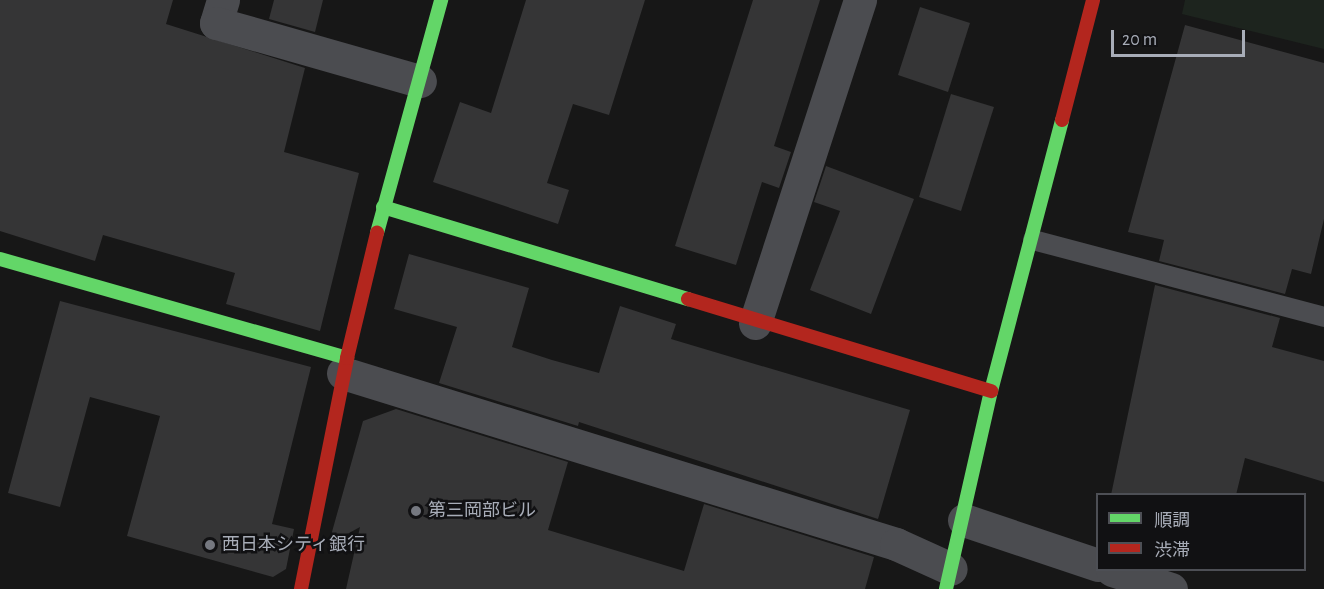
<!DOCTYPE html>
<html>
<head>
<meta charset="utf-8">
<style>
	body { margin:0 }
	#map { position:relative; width:1324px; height:589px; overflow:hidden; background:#171717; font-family:"Alegreya Sans","Noto Sans JP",sans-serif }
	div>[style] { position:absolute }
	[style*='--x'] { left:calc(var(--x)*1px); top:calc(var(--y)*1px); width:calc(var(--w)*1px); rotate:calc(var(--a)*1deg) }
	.green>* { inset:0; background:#1d241e }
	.building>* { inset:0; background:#353536 }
	.lane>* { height:20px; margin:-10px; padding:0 10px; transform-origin:10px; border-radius:10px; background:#4b4c50 }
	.street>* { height:33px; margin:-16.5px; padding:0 16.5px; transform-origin:16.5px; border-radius:16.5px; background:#4b4c50 }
	.fast>* { height:14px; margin:-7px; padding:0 7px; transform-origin:7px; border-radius:7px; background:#63d668 }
	.jam>* { height:14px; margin:-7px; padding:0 7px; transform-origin:7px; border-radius:7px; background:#b3261e }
	.dots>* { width:16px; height:16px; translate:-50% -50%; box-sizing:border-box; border:3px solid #111113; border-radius:50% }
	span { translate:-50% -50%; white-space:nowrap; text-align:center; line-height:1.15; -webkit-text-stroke:5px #111113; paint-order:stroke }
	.poi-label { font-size:18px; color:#a8adb8 }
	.left { translate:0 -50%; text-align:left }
	.legend { position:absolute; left:1096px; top:493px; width:210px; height:78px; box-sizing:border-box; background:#111113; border:2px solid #4d4f55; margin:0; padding:8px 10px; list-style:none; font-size:18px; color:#a8adb8 }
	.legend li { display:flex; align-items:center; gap:12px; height:30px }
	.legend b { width:30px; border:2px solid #4d4f55 }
	.scale { position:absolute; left:1111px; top:30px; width:134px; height:27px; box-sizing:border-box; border:3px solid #a8adb8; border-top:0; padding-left:8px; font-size:18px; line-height:21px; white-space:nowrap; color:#a8adb8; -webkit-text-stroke:4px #111113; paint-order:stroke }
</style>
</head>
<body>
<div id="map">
	<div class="green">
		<div style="clip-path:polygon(1185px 0,1324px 0,1324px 49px,1182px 14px)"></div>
	</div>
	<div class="building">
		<div style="clip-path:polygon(0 0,173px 0,166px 24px,305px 68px,284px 152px,359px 173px,320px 331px,226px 304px,235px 273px,103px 235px,95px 261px,0 231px)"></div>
		<div style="clip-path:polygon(274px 0,323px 0,315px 32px,269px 19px)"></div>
		<div style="clip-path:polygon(526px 0,645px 0,609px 115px,573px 104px,547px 183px,569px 190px,558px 224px,433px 182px,460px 102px,491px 113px)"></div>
		<div style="clip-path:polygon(753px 0,820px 0,774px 146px,791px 152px,779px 188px,762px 182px,736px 265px,675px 246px)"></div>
		<div style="clip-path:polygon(920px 7px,970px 23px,948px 92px,898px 75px)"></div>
		<div style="clip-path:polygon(1185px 25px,1324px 63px,1324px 219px,1311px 274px,1292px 269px,1285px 294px,1159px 261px,1164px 240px,1128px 232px)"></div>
		<div style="clip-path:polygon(951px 94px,994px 107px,961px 211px,919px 197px)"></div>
		<div style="clip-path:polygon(826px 166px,914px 199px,871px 314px,810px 290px,840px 211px,814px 202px)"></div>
		<div style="clip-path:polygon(409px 254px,529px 288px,512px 347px,552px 360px,599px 373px,620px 306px,676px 324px,671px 339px,910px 410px,878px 519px,579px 422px,578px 426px,439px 383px,457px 327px,394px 309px)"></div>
		<div style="clip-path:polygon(1155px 285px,1280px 318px,1272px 347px,1324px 361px,1324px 482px,1245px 458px,1236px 495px,1111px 495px)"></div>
		<div style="clip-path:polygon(60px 301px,311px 367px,272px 524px,294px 529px,286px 569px,273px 577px,127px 536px,160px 416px,90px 397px,60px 507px,8px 493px)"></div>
		<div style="clip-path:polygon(396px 409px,568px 462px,548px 530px,684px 571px,704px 504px,874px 557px,865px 589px,346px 589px,360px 527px,329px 544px,330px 539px,363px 421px)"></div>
	</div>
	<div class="lane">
		<div style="--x:1033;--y:240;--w:301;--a:14.8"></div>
	</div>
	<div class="street">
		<div style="--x:223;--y:0;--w:24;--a:107"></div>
		<div style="--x:216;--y:23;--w:212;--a:15.9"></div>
		<div style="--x:755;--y:323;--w:340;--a:-72"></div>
		<div style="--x:343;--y:373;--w:579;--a:17.18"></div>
		<div style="--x:896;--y:544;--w:60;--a:24.4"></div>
		<div style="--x:964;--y:520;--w:141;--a:18.6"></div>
		<div style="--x:1112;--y:570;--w:62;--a:17.9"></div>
	</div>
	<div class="fast">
		<div style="--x:383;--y:207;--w:319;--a:16.8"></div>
		<div style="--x:377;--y:233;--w:242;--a:-74.6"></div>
		<div style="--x:0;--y:259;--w:361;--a:15.9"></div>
		<div style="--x:946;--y:589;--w:203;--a:-77.2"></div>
		<div style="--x:991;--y:391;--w:280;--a:-75.3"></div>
	</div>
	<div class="jam">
		<div style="--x:1062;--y:120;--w:124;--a:-75.5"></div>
		<div style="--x:688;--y:299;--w:317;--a:16.9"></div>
		<div style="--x:301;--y:589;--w:236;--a:-78.7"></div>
		<div style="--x:347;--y:358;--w:129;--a:-76.5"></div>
	</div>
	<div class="dots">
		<div style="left:416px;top:511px;background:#757880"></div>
		<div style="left:210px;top:545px;background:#757880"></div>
	</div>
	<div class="poi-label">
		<span class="left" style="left:428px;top:511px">第三岡部ビル</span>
		<span class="left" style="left:222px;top:545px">西日本シティ銀行</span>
	</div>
	<ul class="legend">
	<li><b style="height:8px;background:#63d668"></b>順調</li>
	<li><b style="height:8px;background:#b3261e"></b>渋滞</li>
	</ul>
	<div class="scale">20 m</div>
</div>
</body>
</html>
